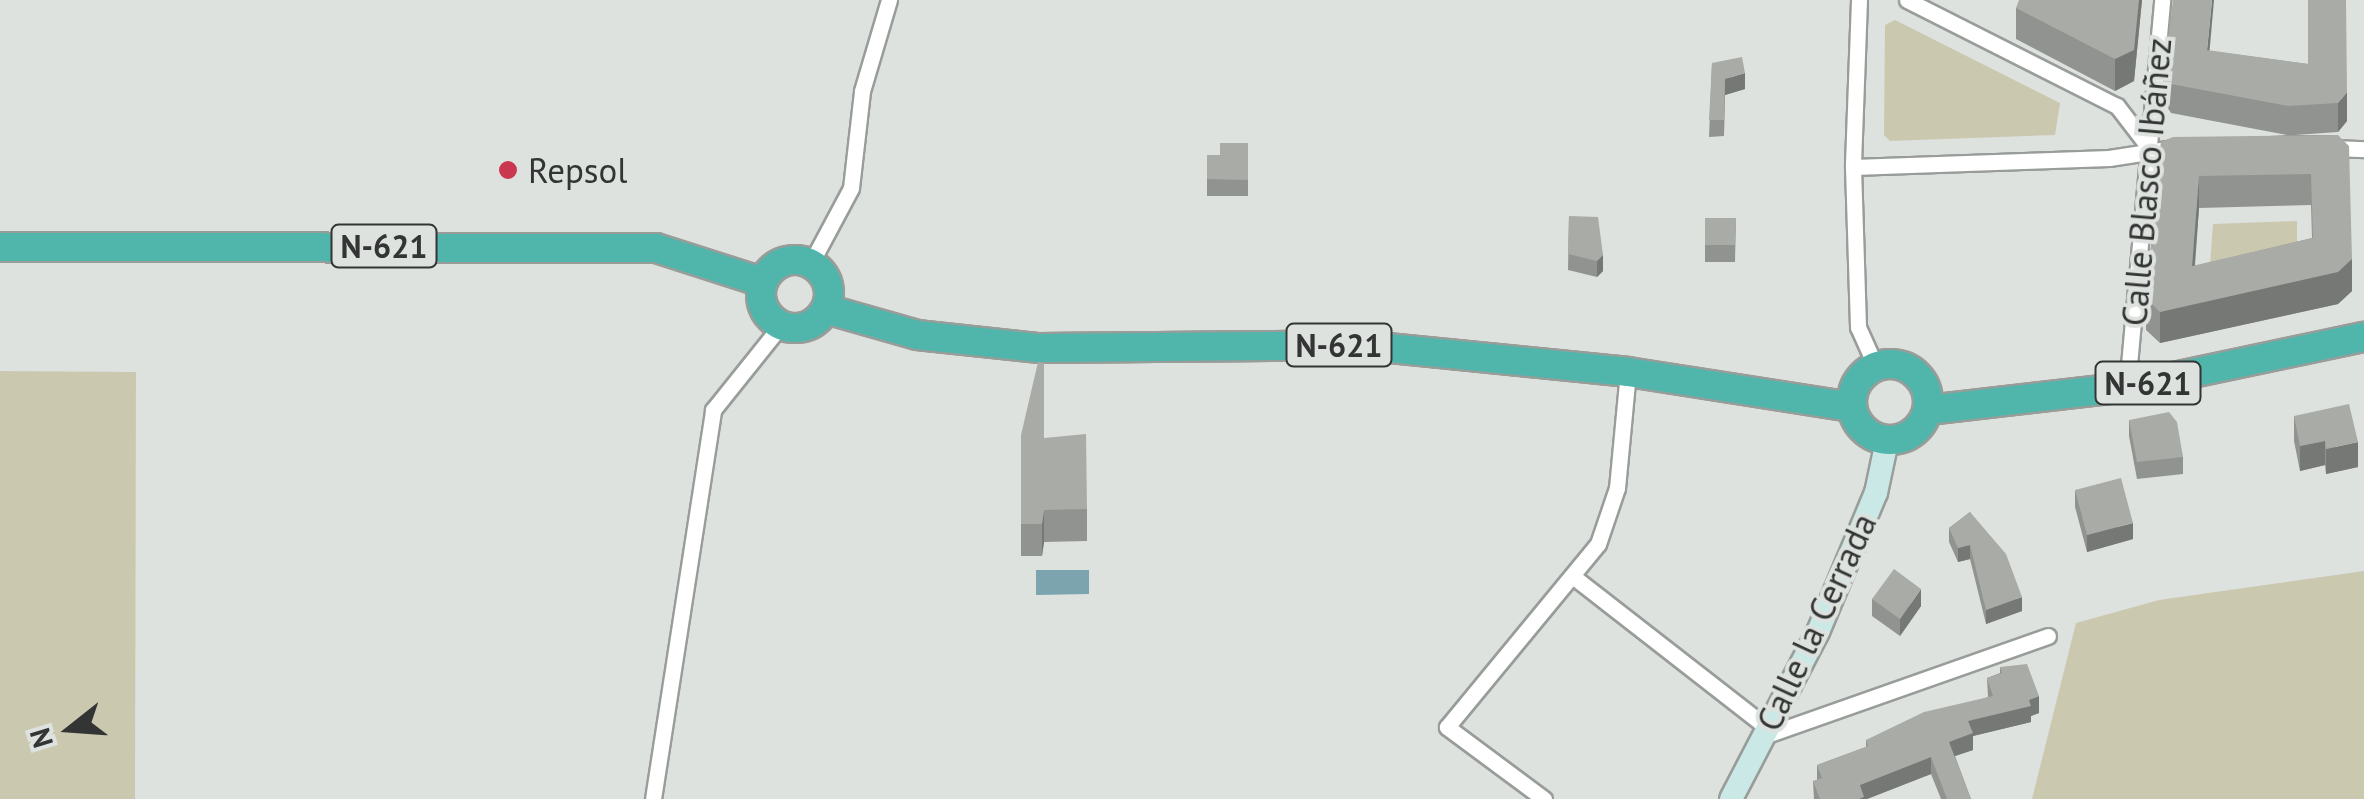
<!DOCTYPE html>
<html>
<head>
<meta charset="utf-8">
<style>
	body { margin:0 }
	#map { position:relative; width:2364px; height:799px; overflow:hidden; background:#dee2df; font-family:"PT Sans",sans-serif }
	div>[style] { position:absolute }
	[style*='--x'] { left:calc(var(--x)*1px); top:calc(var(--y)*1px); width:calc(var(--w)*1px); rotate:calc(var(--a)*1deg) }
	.green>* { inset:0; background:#cbc8b0 }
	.water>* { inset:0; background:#7ca4ae }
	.roads { filter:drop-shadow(2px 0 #999d9a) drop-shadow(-2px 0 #999d9a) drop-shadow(0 2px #999d9a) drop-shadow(0 -2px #999d9a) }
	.street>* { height:15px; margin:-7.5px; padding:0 7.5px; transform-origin:7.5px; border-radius:7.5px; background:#fff }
	.secondary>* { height:22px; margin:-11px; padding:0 11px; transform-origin:11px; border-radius:11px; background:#cae9e6 }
	.highway>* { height:28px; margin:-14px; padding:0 14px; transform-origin:14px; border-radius:14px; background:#50b6ac }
	.highway>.ring { margin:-14px; padding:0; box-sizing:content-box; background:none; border:28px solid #50b6ac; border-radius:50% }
	.wall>* { inset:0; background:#919390 }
	.shaded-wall>* { inset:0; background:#767875 }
	.building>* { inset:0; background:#a9aba7 }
	.dots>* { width:28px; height:28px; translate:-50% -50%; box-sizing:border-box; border:5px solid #dee2df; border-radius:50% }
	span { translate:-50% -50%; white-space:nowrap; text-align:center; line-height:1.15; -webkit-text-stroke:8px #dee2df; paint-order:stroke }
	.shield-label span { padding:2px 8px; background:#dee2df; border:2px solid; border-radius:8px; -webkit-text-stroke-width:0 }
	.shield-label { font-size:32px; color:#333534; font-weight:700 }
	.poi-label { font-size:35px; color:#333534 }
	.left { translate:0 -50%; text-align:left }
	.street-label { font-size:35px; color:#333534 }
	.north { position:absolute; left:20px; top:679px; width:100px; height:100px; -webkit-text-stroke:8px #dee2df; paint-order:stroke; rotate:253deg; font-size:28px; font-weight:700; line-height:40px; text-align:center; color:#333534 }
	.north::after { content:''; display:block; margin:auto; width:35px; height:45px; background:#333534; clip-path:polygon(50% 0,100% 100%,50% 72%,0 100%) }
</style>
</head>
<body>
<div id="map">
	<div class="green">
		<div style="clip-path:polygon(1895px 20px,2060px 103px,2055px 135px,1890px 141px,1884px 135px,1885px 25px)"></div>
		<div style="clip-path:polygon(2297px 221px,2297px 259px,2209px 279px,2213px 224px)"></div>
		<div style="clip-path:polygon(0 371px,136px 372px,135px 799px,0 799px)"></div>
		<div style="clip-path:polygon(2364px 571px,2364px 799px,2032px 799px,2076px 623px,2159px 600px)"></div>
	</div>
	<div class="water">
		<div style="clip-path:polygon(1036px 570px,1089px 570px,1089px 594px,1036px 595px)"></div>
	</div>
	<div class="roads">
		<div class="street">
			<div style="--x:1859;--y:0;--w:167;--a:92.1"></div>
			<div style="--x:1853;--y:167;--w:160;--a:88.2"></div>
			<div style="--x:1858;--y:327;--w:44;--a:65.8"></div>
			<div style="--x:1907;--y:0;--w:235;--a:26.8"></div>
			<div style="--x:2117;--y:106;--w:54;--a:52.5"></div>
			<div style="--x:2333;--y:148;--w:31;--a:2"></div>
			<div style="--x:1853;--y:167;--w:256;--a:-2"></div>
			<div style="--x:2109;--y:158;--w:72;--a:-8.8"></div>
			<div style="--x:811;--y:263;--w:85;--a:-61.9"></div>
			<div style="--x:851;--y:188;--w:98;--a:-83.5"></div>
			<div style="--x:862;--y:91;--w:95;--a:-73.5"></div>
			<div style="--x:2129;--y:365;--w:366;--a:-84.8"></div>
			<div style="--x:1575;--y:578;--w:244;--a:37.9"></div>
			<div style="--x:1764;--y:736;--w:301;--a:-19.4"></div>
			<div style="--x:653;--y:799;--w:394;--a:-81.2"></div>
			<div style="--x:713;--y:410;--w:109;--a:-51.3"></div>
			<div style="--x:1544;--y:799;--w:121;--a:-143.4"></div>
			<div style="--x:1447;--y:727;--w:237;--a:-50.5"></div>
			<div style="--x:1598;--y:544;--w:59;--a:-71.3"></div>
			<div style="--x:1617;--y:488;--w:117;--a:-84.6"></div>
		</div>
		<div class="secondary">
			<div style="--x:1731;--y:799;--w:188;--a:-62.5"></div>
			<div style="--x:1818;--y:632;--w:151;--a:-67.4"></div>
			<div style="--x:1876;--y:493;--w:53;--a:-78.1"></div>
		</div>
		<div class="highway">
			<div style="--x:0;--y:247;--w:656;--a:0.09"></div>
			<div style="--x:656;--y:248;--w:111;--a:17.8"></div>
			<div class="ring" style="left:761px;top:260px;width:40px;height:40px"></div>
			<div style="--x:826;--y:309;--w:95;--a:15.9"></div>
			<div style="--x:917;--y:335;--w:123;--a:6.1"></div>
			<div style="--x:1039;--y:348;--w:320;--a:-0.5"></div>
			<div style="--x:1359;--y:345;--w:270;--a:5.7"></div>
			<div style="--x:1628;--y:372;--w:227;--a:8.9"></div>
			<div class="ring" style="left:1852px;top:364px;width:48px;height:48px"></div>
			<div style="--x:1928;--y:410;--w:199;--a:-6.6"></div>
			<div style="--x:2126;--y:387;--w:243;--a:-11.9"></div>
		</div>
	</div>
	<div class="wall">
		<div style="clip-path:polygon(2142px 0,2134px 81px,2115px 91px,2016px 39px,2016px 8px)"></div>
		<div style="clip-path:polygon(evenodd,2308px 0,2347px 121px,2338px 132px,2295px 135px,2338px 135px,2352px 291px,2338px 304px,2160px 343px,2146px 330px,2146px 298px,2161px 142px,2287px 135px,2171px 113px,2164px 102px,2164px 72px,2210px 51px,2308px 64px,2308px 0,2311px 205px,2312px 238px,2195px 266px,2199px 208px,2311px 205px)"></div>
		<div style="clip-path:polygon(1712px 63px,1745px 89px,1725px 95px,1724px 136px,1709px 137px)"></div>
		<div style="clip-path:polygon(1248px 143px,1248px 196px,1207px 196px,1207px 155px,1220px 155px)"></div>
		<div style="clip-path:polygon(1569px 216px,1603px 255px,1603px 271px,1597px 277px,1568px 270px)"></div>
		<div style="clip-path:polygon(1705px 218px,1736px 218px,1735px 262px,1705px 262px)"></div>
		<div style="clip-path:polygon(2294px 416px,2358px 467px,2326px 474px,2325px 465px,2300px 471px,2294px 441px)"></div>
		<div style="clip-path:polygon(2129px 420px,2183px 457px,2183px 474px,2137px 479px,2129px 436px)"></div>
		<div style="clip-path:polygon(1021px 435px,1044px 438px,1087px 509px,1087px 541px,1044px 542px,1042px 556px,1021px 556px)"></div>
		<div style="clip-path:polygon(2075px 490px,2133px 539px,2087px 552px,2075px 507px)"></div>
		<div style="clip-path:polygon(1970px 512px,2022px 611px,1986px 624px,1970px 559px,1958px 562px,1949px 542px,1949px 528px)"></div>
		<div style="clip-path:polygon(1872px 599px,1921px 606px,1900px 636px,1872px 616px)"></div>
		<div style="clip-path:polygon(2000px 667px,2039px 713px,2031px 716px,2031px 722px,1973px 736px,1973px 750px,1955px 756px,1971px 799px,1941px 799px,1931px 774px,1867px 799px,1814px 799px,1813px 781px,1817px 780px,1817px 765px,1866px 747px,1866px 740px,1988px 697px,1987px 678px,2000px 673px)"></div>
	</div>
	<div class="shaded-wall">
		<div style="clip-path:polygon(2139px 0,2142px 0,2134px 81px,2115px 91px,2115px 59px)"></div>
		<div style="clip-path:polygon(2212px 0,2214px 0,2207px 80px,2207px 50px)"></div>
		<div style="clip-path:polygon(1745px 73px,1745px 89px,1725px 95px,1724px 136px,1725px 79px)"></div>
		<div style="clip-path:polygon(2347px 92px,2347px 121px,2338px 132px,2338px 103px)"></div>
		<div style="clip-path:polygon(2199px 176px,2199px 208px,2192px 298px,2192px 266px)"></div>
		<div style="clip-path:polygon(1603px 255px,1603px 271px,1597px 277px,1597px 261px)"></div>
		<div style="clip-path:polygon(2352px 259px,2352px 291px,2338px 304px,2160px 343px,2160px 312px)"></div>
		<div style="clip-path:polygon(2325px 441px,2325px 465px,2300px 471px,2300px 446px)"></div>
		<div style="clip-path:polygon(2358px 442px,2358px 467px,2326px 474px,2326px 449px)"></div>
		<div style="clip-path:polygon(1044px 510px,1044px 542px,1042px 556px,1042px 524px)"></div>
		<div style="clip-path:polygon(2133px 523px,2133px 539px,2087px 552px,2087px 535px)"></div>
		<div style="clip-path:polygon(1970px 545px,1970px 559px,1958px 562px,1958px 548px)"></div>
		<div style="clip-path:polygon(1921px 589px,1921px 606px,1900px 636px,1900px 619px)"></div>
		<div style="clip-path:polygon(2022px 597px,2022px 611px,1986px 624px,1986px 610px)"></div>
		<div style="clip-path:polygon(2039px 696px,2039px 713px,2031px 716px,2031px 722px,1973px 736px,1973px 750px,1949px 758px,1949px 742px,1968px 721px)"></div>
		<div style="clip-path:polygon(1931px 757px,1931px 774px,1867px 799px,1859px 799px,1860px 785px)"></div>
	</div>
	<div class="building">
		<div style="clip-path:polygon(2019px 0,2139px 0,2134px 50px,2115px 59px,2016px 8px)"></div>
		<div style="clip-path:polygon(2173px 0,2212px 0,2207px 50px,2308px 64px,2308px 0,2346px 0,2347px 92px,2338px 103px,2288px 106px,2171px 84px,2164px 72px)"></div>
		<div style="clip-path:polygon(1742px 57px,1745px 73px,1725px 79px,1724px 120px,1709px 120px,1712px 63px)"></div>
		<div style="clip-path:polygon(evenodd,2338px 135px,2349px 146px,2352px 259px,2338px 272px,2160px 312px,2146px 298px,2161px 142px,2173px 137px,2338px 135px,2311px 174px,2313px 238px,2192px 266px,2199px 176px,2311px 174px)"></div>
		<div style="clip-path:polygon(1220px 143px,1248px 143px,1248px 180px,1207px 179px,1207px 155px,1220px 155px)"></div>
		<div style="clip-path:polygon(1569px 216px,1598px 217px,1603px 255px,1597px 261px,1568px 254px)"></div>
		<div style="clip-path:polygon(1705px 218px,1736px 218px,1735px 245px,1705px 245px)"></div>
		<div style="clip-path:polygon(1038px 362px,1044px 363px,1044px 438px,1086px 434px,1087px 509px,1044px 510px,1042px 524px,1021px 524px,1021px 435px)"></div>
		<div style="clip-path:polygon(2349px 404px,2358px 442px,2326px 449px,2325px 441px,2300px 446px,2294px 416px)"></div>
		<div style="clip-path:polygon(2169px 412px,2177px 422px,2183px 457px,2137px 462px,2129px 420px)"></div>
		<div style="clip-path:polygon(2121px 478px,2133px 523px,2087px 535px,2075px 490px)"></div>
		<div style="clip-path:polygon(1970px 512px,2006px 554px,2022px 597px,1986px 610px,1970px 545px,1958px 548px,1949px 528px)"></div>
		<div style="clip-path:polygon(1894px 569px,1921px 589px,1900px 619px,1872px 599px)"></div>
		<div style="clip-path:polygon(2027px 664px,2039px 696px,2029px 700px,2031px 706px,1968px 721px,1973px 733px,1949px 742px,1971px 799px,1947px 799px,1931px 757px,1860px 785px,1864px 797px,1859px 799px,1820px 799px,1813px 781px,1822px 778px,1817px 765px,1868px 746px,1866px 740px,1924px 712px,1993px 696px,1987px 678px,2002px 673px,2000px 667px)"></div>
	</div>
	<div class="dots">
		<div style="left:508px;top:170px;background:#c9384e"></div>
	</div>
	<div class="shield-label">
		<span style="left:384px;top:246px">N-621</span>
		<span style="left:1339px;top:345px">N-621</span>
		<span style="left:2148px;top:383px">N-621</span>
	</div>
	<div class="poi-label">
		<span class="left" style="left:528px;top:170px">Repsol</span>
	</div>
	<div class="street-label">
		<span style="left:2146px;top:182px;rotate:-85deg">Calle Blasco Ibáñez</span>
		<span style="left:1816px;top:622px;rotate:-65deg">Calle la Cerrada</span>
	</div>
	<div class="north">N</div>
</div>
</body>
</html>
